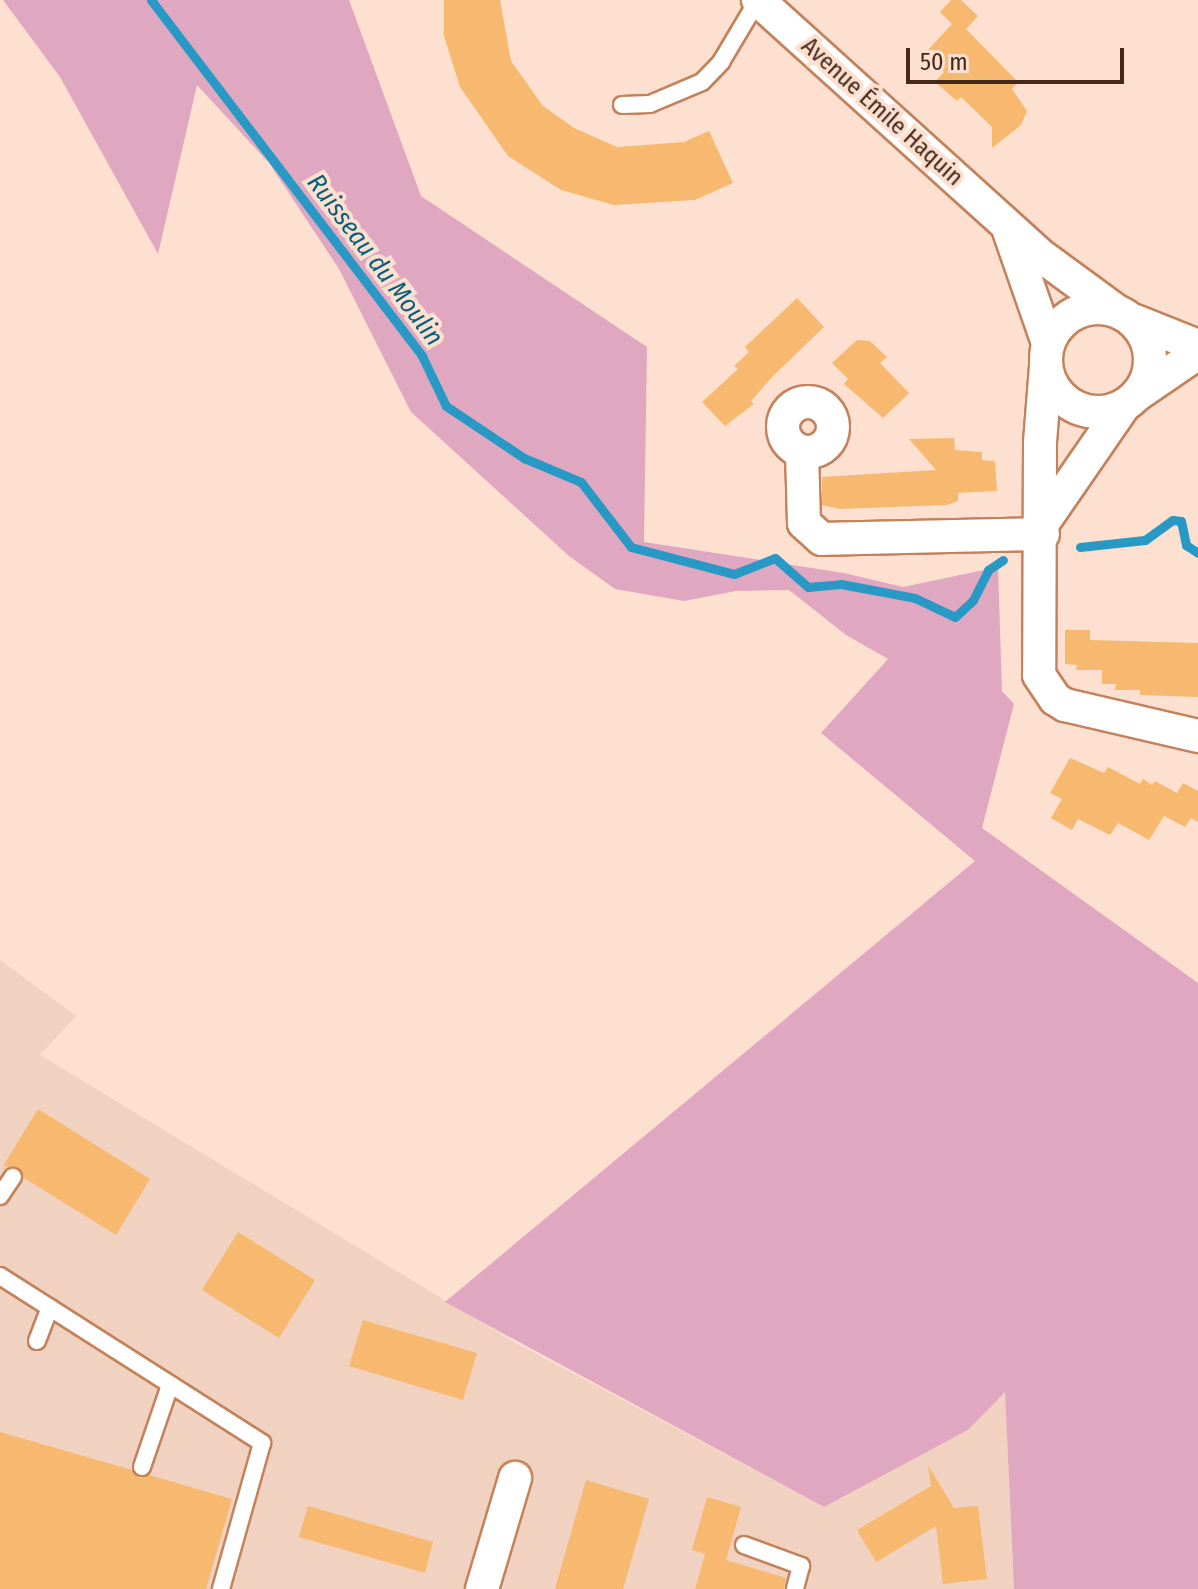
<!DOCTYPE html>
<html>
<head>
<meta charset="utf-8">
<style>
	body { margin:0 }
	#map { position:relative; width:1198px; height:1589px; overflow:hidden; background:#fde0d0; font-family:"Fira Sans Condensed",sans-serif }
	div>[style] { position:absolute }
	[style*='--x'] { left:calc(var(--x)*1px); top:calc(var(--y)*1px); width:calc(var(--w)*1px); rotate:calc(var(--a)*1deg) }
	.built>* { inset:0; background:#f1d1c0 }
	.green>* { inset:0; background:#e0a7c1 }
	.stream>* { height:9px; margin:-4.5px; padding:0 4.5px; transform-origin:4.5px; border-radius:4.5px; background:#2899c5 }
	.building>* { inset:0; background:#f7b96f }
	.roads { filter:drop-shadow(2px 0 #c4825c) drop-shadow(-2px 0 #c4825c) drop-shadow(0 2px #c4825c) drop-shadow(0 -2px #c4825c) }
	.lane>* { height:16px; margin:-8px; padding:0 8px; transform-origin:8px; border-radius:8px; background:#fff }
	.street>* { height:32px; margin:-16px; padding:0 16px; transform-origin:16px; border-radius:16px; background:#fff }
	.street>.ring { margin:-16px; padding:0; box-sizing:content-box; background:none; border:32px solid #fff; border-radius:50% }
	span { translate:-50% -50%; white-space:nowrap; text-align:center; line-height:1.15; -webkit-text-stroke:8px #fde0d0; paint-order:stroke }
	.street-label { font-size:24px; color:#442919 }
	.water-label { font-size:26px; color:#055d7c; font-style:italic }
	.scale { position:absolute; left:906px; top:48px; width:218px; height:36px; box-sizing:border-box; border:4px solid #442919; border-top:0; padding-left:10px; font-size:24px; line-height:28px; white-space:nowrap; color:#442919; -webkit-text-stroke:6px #fde0d0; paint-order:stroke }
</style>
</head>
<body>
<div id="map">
	<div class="built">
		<div style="clip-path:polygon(0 960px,76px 1016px,40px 1055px,514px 1342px,824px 1507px,968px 1430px,1005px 1392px,1014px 1589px,0 1589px)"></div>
	</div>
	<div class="green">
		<div style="clip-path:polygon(3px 0,349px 0,421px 196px,647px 347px,644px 542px,844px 573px,903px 587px,998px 567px,1002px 691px,1014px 704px,982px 828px,1198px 983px,1198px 1589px,1014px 1589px,1005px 1392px,968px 1430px,824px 1507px,445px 1302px,975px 861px,821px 733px,888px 659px,846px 635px,789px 590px,736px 591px,684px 601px,615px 589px,569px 556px,411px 412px,339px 269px,269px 163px,197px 85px,158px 254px,60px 77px)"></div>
	</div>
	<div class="stream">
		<div style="--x:151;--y:0;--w:447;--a:52.7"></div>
		<div style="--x:422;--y:356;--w:55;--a:64.4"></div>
		<div style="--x:446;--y:406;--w:94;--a:33.7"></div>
		<div style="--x:524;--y:458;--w:62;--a:22.8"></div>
		<div style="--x:581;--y:482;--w:82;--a:52.4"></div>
		<div style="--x:631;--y:547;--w:106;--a:14.7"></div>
		<div style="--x:734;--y:574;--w:44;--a:-21.3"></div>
		<div style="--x:775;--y:558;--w:44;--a:41.3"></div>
		<div style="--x:808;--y:587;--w:33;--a:-5"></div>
		<div style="--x:841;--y:584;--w:75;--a:10.7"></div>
		<div style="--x:915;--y:598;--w:44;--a:25.4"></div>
		<div style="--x:955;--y:617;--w:25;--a:-43"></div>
		<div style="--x:973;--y:600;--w:34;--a:-63"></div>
		<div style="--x:988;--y:570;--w:18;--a:-34"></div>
		<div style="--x:1080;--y:547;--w:65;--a:-6.1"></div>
		<div style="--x:1145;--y:540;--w:34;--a:-36"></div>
		<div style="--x:1173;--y:520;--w:8;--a:7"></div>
		<div style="--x:1181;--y:521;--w:25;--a:78"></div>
		<div style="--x:1186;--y:545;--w:14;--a:34"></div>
	</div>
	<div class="building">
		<div style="clip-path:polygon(444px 0,500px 0,511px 61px,543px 106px,574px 128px,617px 147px,684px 142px,709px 131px,733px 183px,695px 200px,614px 205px,561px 190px,508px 156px,460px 87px,444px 36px)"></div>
		<div style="clip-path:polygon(951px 0,961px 0,978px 16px,966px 29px,1018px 82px,1012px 89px,1027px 111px,1021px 125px,992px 148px,992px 127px,961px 97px,957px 101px,935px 82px,944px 72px,926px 52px,952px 24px,940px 12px)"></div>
		<div style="clip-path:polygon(797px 298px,824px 327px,773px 376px,751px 401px,754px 404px,725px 426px,702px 402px,738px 369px,734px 366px,749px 352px,745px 347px)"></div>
		<div style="clip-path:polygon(857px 340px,870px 341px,887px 357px,880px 363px,909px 393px,883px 418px,844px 384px,848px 379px,832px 363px)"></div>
		<div style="clip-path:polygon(954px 438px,955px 450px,982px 452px,982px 460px,995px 461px,997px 491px,958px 493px,958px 501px,947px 505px,839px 509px,822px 505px,822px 477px,936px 470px,909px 439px)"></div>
		<div style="clip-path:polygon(1065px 630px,1090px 630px,1090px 640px,1198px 643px,1198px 697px,1140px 695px,1140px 690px,1115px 690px,1116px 684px,1102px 684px,1102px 670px,1076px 670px,1077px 665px,1065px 664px)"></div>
		<div style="clip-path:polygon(1070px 758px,1104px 773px,1108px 767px,1140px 784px,1143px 779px,1152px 785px,1155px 781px,1177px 793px,1183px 783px,1198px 791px,1198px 822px,1191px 818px,1185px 827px,1164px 816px,1149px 840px,1118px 823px,1110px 835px,1078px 819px,1072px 830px,1051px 818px,1062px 799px,1050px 793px)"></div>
		<div style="clip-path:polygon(38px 1109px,150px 1179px,116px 1235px,24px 1178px,19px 1168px,3px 1166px)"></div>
		<div style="clip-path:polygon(238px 1232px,315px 1280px,279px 1338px,202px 1290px)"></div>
		<div style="clip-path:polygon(363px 1320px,477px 1353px,463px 1400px,349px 1366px)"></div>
		<div style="clip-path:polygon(0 1432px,132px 1470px,139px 1478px,149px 1475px,232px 1499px,206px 1589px,0 1589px)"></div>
		<div style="clip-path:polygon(928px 1465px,954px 1508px,978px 1506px,987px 1579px,943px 1584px,936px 1526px,876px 1562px,857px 1530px,931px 1486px)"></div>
		<div style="clip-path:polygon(586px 1480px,649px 1499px,623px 1589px,555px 1589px)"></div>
		<div style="clip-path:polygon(707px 1497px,741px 1507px,726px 1560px,786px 1578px,784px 1589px,695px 1589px,705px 1554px,692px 1550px)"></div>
		<div style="clip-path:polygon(308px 1506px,433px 1542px,425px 1573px,299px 1537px)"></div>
	</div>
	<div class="roads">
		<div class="lane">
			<div style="--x:622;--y:105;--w:28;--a:-2"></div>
			<div style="--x:650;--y:104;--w:56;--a:-22.9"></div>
			<div style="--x:702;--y:82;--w:28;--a:-46"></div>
			<div style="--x:721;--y:62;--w:72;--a:-59.2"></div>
			<div style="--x:0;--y:1196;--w:23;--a:-56"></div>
			<div style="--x:0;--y:1276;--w:311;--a:32.5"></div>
			<div style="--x:262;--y:1443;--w:152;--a:105.7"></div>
			<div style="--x:37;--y:1341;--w:36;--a:-69"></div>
			<div style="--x:142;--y:1467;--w:87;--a:-71.1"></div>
			<div style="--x:744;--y:1545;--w:61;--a:20.2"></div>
			<div style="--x:801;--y:1566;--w:24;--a:105"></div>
		</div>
		<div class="street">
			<div style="--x:758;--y:0;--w:385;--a:42.1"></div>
			<div style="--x:1044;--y:258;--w:88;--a:36.2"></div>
			<div style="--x:1009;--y:231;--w:119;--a:70.8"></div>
			<div class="ring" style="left:1046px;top:308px;width:72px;height:72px"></div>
			<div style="--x:1135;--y:321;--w:68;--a:21.6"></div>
			<div style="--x:1046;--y:366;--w:77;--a:94.5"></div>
			<div style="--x:1040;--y:443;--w:232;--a:90.2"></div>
			<div style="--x:1039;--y:675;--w:29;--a:56"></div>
			<div style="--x:1055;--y:699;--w:12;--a:31"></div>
			<div style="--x:1065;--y:705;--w:137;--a:13.1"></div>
			<div style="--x:1138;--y:394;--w:73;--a:-34.3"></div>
			<div class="ring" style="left:783px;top:402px;width:18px;height:18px"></div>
			<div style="--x:802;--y:452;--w:71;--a:88.4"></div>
			<div style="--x:804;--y:523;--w:24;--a:42"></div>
			<div style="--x:822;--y:539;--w:221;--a:-1.3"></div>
			<div style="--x:1043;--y:523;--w:141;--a:-55.4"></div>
			<div style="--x:482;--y:1589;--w:116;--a:-73.4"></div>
		</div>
	</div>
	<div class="street-label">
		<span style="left:882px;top:112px;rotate:42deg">Avenue Émile Haquin</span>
	</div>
	<div class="water-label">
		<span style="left:375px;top:260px;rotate:53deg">Ruisseau du Moulin</span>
	</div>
	<div class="scale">50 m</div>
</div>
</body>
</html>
